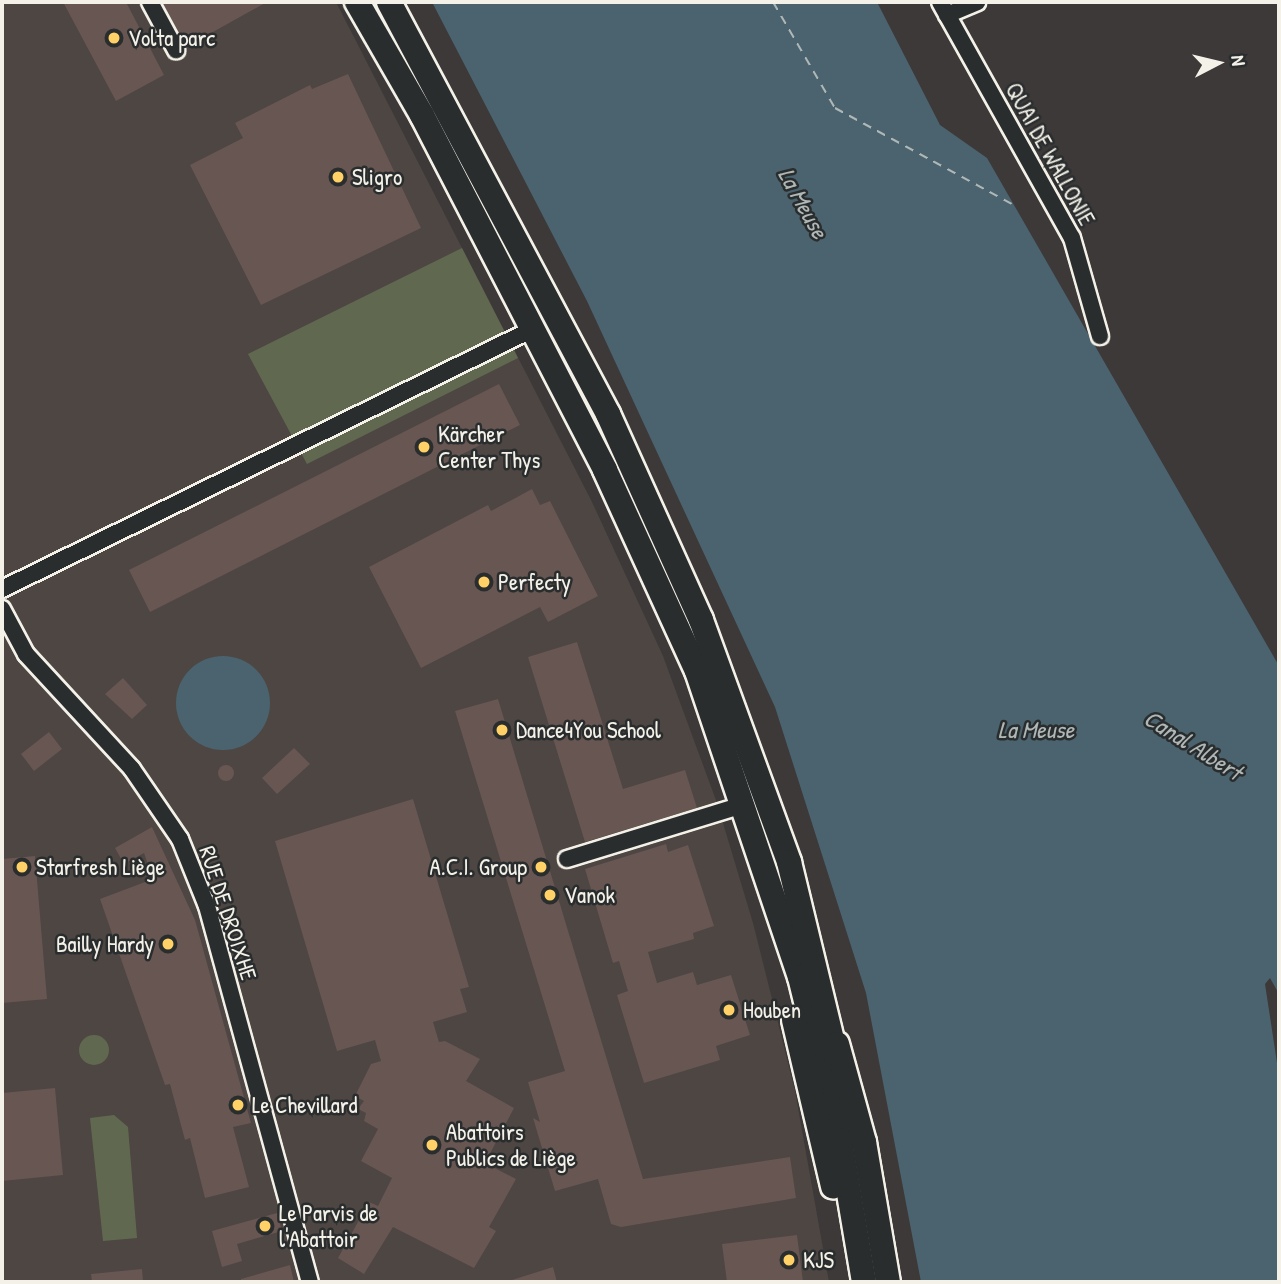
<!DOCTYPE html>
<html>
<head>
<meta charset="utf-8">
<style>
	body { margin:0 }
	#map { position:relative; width:1281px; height:1284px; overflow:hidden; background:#3d3939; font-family:"Patrick Hand",sans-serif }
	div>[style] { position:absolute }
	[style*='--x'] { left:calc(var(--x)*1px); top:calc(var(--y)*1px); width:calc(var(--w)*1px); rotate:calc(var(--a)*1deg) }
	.built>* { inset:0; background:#4d4643 }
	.green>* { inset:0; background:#606950 }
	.round { border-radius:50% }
	.water>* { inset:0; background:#4a636e }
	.ferry>* { height:2px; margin-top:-1px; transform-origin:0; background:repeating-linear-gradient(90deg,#b0b8b7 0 9px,transparent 0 16px) }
	.building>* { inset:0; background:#685652 }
	.roads { filter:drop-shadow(2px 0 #f4f1e8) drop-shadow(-2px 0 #f4f1e8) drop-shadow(0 2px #f4f1e8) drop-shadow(0 -2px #f4f1e8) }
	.street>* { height:16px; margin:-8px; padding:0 8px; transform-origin:8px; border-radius:8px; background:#2a2d2e }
	.primary>* { height:24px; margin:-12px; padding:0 12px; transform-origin:12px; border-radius:12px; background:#2a2d2e }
	.dots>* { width:19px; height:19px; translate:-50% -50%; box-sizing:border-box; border:4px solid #2a2d2e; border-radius:50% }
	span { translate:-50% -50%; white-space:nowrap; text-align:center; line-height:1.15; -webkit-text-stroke:5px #2a2d2e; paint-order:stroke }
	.poi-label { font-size:23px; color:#f4f1e8 }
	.left { translate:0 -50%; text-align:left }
	.right { translate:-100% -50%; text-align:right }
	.street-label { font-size:23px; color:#f4f1e8 }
	.water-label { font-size:24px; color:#b0b8b7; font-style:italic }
	.frame { position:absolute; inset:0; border:4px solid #f4f1e8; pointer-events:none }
	.north { position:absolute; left:1183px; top:28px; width:70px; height:70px; -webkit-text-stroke:5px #2a2d2e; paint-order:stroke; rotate:83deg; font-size:19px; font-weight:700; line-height:28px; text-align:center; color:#f4f1e8 }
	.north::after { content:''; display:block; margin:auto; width:24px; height:32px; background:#f4f1e8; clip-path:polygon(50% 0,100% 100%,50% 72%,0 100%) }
</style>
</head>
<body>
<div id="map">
	<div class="built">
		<div style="clip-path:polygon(2px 2px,336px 2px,592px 502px,663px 656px,717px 803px,753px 923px,795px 1091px,829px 1282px,2px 1282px)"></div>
	</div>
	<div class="green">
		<div style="clip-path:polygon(462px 248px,518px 358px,307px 464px,248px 354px)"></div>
		<div class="round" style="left:79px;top:1035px;width:30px;height:30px"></div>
		<div style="clip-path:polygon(114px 1115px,128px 1127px,137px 1238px,103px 1241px,90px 1118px)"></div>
	</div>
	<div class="water">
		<div style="clip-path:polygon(432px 2px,877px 2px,940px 125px,987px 158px,1279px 666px,1279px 994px,1270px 978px,1265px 984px,1279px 1076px,1279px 1282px,921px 1282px,866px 993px,775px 707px,587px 301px)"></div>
		<div class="round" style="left:176px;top:656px;width:94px;height:94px"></div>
	</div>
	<div class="ferry">
		<div style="--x:773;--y:2;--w:123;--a:59.7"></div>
		<div style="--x:835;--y:108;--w:201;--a:28.5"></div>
	</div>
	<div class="building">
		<div style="clip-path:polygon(63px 2px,126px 2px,164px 75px,116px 101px)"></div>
		<div style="clip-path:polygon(162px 2px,267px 2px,186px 47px)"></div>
		<div style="clip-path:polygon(348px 74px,421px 228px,261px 305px,190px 165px,243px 138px,235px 123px,310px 85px,312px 89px)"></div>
		<div style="clip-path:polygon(499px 384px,520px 425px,150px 612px,129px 570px)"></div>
		<div style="clip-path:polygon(532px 489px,540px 505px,550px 501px,598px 596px,548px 622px,540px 607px,421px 668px,369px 567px,488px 505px,491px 511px)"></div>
		<div style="clip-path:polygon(577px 642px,623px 789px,685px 770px,697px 808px,585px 842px,528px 657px)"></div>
		<div style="clip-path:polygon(123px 678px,147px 705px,132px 719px,105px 694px)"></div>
		<div style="clip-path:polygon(498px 699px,643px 1179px,790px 1157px,796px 1198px,621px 1227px,611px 1224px,598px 1179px,555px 1191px,533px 1118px,540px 1122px,528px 1082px,565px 1071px,455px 711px)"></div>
		<div style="clip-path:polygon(49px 732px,62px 749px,34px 771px,21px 754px)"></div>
		<div style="clip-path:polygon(294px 748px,310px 764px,277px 794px,262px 778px)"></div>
		<div class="round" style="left:218px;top:765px;width:16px;height:16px"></div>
		<div style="clip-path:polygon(413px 799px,469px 987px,460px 989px,467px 1012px,433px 1022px,439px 1042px,445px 1041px,480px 1059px,466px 1081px,514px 1108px,485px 1163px,516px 1179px,489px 1227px,496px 1231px,474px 1268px,393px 1227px,364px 1274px,338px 1258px,369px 1202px,378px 1206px,392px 1178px,361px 1161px,378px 1129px,364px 1121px,366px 1113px,358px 1109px,364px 1101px,355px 1096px,371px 1064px,381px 1061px,375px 1040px,337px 1051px,275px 841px)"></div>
		<div style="clip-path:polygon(152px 827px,195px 920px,251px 1123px,233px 1127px,249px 1187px,205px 1198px,190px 1138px,185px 1140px,170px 1084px,165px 1085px,100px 899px,153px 879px,144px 853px,124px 864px,115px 848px)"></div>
		<div style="clip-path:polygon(666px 844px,668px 852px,688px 845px,714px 926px,693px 933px,694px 939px,648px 952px,657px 983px,693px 972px,697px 985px,731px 975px,750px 1035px,716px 1046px,720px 1060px,644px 1083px,617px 995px,628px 991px,619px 961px,613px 963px,585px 869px)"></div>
		<div style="clip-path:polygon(35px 856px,47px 999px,2px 1003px,2px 859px)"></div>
		<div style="clip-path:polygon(55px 1088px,63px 1175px,2px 1181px,2px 1093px)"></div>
		<div style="clip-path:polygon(277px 1213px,282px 1231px,237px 1244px,242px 1261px,222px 1267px,212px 1231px)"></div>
		<div style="clip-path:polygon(797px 1235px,803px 1282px,727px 1282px,722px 1244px)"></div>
		<div style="clip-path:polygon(290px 1265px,294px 1282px,241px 1282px,241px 1279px)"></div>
		<div style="clip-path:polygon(553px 1267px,557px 1282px,513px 1282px,512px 1280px)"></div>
		<div style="clip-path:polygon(142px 1269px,143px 1282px,92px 1282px,91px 1274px)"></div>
	</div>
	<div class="roads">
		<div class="street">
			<div style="--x:150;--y:2;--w:55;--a:61.6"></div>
			<div style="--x:940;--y:2;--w:270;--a:60.8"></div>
			<div style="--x:1072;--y:238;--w:102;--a:74.1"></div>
			<div style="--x:947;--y:15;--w:33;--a:-23"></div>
			<div style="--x:2;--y:589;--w:591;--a:-26.09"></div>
			<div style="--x:2;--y:609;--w:51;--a:61.9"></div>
			<div style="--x:26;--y:654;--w:156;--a:47.3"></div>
			<div style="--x:132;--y:769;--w:85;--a:55.6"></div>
			<div style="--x:180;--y:839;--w:72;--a:68.1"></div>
			<div style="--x:207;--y:906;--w:390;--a:74.7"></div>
			<div style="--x:567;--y:859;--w:174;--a:-17.1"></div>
		</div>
		<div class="primary">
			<div style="--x:357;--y:2;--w:130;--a:60.1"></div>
			<div style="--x:422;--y:115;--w:399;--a:62.7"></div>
			<div style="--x:605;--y:470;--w:221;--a:65.4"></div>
			<div style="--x:697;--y:671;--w:323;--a:71.4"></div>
			<div style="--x:800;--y:977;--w:168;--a:76.2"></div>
			<div style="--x:840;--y:1140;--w:144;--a:80.4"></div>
			<div style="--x:389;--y:2;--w:467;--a:62"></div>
			<div style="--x:608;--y:414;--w:226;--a:65.7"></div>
			<div style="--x:701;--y:620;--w:258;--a:70"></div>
			<div style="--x:789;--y:862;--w:204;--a:76.4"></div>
			<div style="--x:794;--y:1020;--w:171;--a:76.8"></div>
			<div style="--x:837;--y:1044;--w:102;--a:74.6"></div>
			<div style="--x:864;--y:1142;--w:142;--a:80.3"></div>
		</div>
	</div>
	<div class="dots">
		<div style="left:114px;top:38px;background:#ffd166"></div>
		<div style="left:338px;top:177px;background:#ffd166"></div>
		<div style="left:424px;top:447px;background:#ffd166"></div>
		<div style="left:484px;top:582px;background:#ffd166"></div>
		<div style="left:502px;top:730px;background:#ffd166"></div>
		<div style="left:22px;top:867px;background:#ffd166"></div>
		<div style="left:541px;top:867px;background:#ffd166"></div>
		<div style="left:550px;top:895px;background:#ffd166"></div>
		<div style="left:168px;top:944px;background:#ffd166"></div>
		<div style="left:729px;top:1010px;background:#ffd166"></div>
		<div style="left:238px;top:1105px;background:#ffd166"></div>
		<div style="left:432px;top:1145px;background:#ffd166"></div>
		<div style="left:265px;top:1226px;background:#ffd166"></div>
		<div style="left:789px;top:1260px;background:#ffd166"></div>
	</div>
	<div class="poi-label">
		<span class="left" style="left:128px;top:38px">Volta parc</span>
		<span class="left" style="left:352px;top:177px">Sligro</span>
		<span class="left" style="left:438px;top:447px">Kärcher<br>Center Thys</span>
		<span class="left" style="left:498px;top:582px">Perfecty</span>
		<span class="left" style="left:516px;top:730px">Dance4You School</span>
		<span class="left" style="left:36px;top:867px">Starfresh Liège</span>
		<span class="right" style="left:527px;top:867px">A.C.I. Group</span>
		<span class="left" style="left:564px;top:895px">Vanok</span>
		<span class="right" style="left:154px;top:944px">Bailly Hardy</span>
		<span class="left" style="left:743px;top:1010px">Houben</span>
		<span class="left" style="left:252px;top:1105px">Le Chevillard</span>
		<span class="left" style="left:446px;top:1145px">Abattoirs<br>Publics de Liège</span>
		<span class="left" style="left:279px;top:1226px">Le Parvis de<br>l'Abattoir</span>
		<span class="left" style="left:803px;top:1260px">KJS</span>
	</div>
	<div class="street-label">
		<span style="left:1050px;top:154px;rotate:61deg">QUAI DE WALLONIE</span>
		<span style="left:228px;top:913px;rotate:72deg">RUE DE DROIXHE</span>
	</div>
	<div class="water-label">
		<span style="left:803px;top:203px;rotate:61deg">La Meuse</span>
		<span style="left:1036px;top:730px">La Meuse</span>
		<span style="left:1193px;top:745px;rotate:32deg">Canal Albert</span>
	</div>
	<div class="frame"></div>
	<div class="north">N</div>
</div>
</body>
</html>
